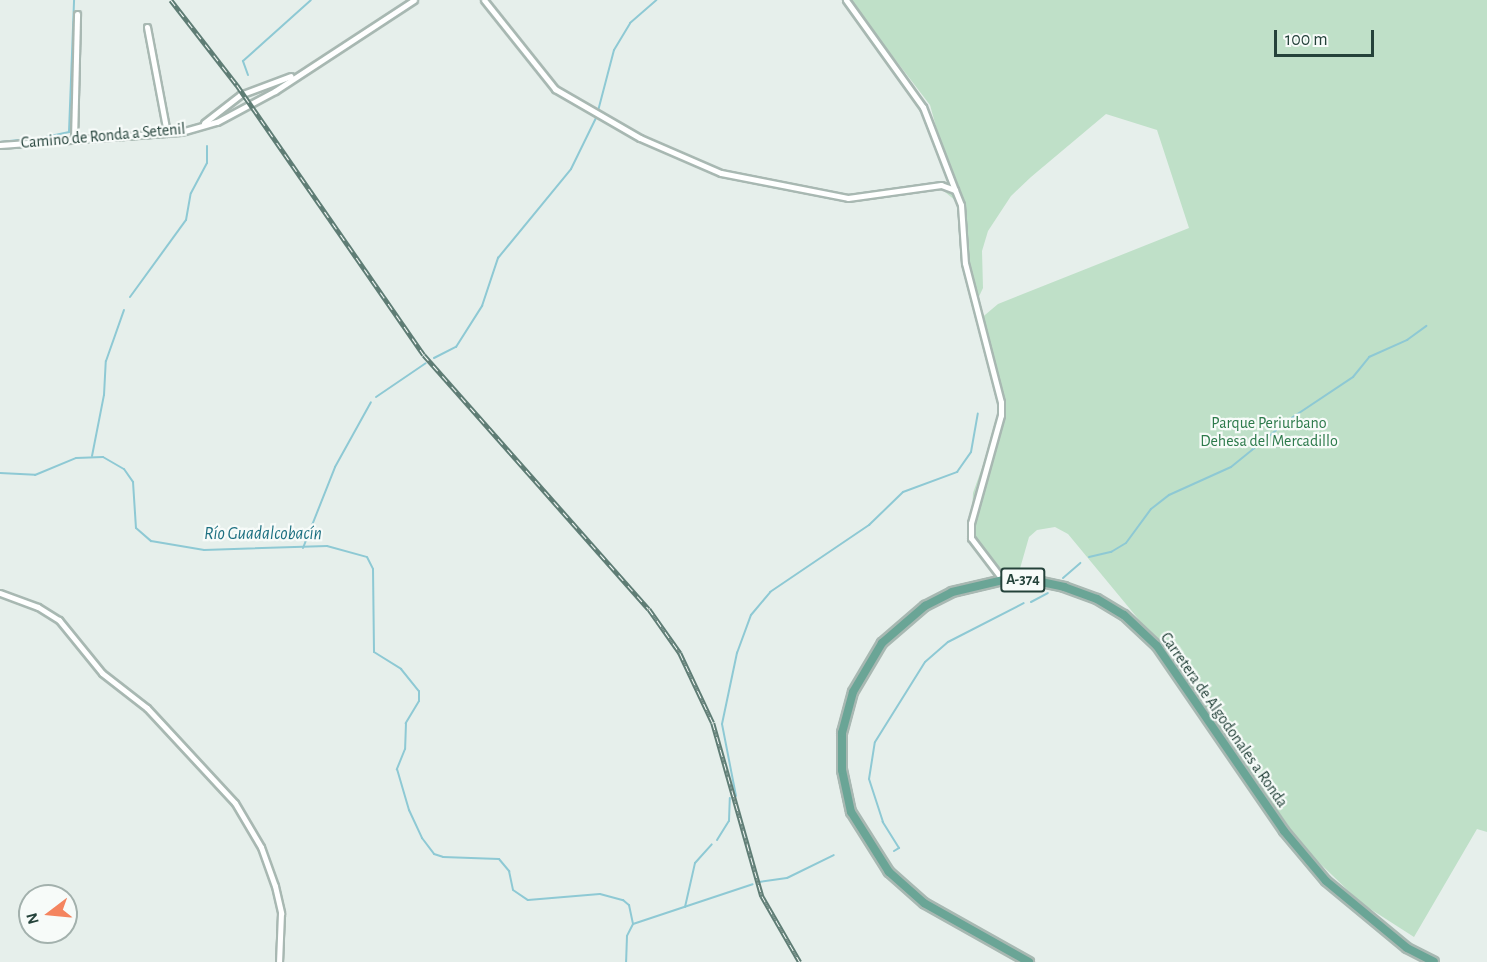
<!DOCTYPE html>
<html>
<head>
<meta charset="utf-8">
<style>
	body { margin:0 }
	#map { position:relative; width:1487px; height:962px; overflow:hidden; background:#e6efeb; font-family:"Alegreya Sans",sans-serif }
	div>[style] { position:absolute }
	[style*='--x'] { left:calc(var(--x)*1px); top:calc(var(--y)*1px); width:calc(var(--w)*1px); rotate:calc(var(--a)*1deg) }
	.green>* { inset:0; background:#bfe0c8 }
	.stream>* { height:2px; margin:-1px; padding:0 1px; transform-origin:1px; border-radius:1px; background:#8ec9d4 }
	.roads { filter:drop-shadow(2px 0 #a8b8b2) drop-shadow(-2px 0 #a8b8b2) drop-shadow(0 2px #a8b8b2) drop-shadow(0 -2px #a8b8b2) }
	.street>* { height:5px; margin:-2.5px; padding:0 2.5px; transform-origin:2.5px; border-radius:2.5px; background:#fff }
	.primary>* { height:8px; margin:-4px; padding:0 4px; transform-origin:4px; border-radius:4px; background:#6aa596 }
	.rail>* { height:4.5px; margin-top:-2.25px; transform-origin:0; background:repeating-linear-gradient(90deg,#f7fbf9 0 7px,#5f7d75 0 14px); box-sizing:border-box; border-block:2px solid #5f7d75 }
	span { translate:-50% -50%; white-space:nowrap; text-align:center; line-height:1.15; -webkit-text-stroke:4.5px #f7fbf9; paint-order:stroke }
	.shield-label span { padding:2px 4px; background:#f7fbf9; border:2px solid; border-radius:4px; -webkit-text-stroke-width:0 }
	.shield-label { font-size:15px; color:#24423a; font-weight:700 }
	.street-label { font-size:16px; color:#24423a }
	.park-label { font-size:16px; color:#2d7a4b }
	.water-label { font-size:18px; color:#1c6f80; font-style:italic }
	.north { position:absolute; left:18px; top:884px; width:60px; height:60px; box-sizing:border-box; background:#f7fbf9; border:2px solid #a3b1ad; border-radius:50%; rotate:254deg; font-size:16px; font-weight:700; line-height:24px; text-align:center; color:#24423a }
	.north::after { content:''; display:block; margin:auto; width:21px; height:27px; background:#f4845f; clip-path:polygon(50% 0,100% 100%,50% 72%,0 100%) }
	.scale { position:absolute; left:1274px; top:30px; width:100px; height:27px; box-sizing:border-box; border:3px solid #24423a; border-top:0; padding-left:8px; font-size:18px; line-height:21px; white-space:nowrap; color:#24423a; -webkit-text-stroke:4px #f7fbf9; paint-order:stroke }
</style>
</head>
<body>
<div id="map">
	<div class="green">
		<div style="clip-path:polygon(844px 0,1487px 0,1487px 832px,1477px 829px,1414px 937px,1361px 903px,1304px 848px,1159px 644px,1068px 534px,1055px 527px,1037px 530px,1029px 537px,1019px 572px,993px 574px,975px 546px,971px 530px,973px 493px,999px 420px,999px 403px,979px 320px,998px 304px,1189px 228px,1157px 130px,1106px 114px,1031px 177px,1011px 196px,988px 231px,982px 251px,983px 288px,975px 305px,962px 216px,956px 201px,945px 192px,951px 181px,930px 105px,858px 11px)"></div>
	</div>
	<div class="stream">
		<div style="--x:248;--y:75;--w:15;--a:-110"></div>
		<div style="--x:243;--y:61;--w:91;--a:-41.9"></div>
		<div style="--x:598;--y:111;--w:63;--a:-75.3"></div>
		<div style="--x:614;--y:50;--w:31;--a:-59"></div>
		<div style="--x:630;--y:23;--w:35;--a:-41"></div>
		<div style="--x:36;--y:139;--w:34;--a:-12"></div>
		<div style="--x:69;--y:132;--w:132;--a:-87.8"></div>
		<div style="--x:0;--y:142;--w:31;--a:-6"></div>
		<div style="--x:130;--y:297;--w:95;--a:-54"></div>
		<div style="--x:186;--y:220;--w:27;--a:-80"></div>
		<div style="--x:191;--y:193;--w:34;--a:-62"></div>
		<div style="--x:207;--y:163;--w:17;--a:-90"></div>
		<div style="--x:434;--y:358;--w:25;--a:-27"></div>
		<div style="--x:456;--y:347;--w:49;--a:-57.6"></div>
		<div style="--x:482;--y:306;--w:51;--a:-71.6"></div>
		<div style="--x:498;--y:258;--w:115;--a:-50.6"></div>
		<div style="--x:571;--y:169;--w:57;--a:-63.9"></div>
		<div style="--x:376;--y:397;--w:60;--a:-34.2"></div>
		<div style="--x:92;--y:456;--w:62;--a:-78.9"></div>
		<div style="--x:104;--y:395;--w:34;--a:-87"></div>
		<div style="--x:106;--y:361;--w:54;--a:-70.6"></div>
		<div style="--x:0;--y:473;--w:35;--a:3"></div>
		<div style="--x:35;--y:475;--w:44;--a:-22.5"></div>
		<div style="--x:76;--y:458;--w:27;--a:-2"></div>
		<div style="--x:103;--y:457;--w:24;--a:30"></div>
		<div style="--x:124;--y:469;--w:16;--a:55"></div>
		<div style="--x:133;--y:482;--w:46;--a:86.3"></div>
		<div style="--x:136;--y:528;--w:20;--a:41"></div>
		<div style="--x:151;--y:541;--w:54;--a:9.6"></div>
		<div style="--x:204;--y:550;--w:123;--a:-1.9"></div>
		<div style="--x:327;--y:546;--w:41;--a:15.4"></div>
		<div style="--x:367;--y:557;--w:13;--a:63"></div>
		<div style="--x:373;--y:569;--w:83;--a:89.3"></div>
		<div style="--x:374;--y:652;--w:32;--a:32"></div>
		<div style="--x:401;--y:669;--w:28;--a:51"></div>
		<div style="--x:419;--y:691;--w:10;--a:90"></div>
		<div style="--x:419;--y:701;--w:26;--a:121"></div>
		<div style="--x:406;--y:723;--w:26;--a:92"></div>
		<div style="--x:405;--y:749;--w:22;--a:112"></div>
		<div style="--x:397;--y:769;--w:43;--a:73.7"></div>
		<div style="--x:409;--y:810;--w:31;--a:65"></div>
		<div style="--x:422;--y:838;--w:20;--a:53"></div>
		<div style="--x:434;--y:854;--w:9;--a:18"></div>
		<div style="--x:443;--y:857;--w:56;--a:2"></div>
		<div style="--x:499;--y:859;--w:16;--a:50"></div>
		<div style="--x:509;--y:871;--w:19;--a:78"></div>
		<div style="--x:513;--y:890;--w:18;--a:34"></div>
		<div style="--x:528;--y:900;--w:72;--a:-4.8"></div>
		<div style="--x:600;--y:894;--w:24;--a:15"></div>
		<div style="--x:623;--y:900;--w:8;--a:40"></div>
		<div style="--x:629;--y:905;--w:19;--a:78"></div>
		<div style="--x:633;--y:924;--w:13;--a:117"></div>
		<div style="--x:627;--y:936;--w:26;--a:92"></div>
		<div style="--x:303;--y:548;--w:87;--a:-68.4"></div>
		<div style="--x:335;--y:467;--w:74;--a:-61"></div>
		<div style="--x:1089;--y:557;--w:23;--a:-13"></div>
		<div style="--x:1111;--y:552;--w:17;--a:-31"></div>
		<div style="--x:1126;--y:543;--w:42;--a:-53.7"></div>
		<div style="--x:1151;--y:509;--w:23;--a:-38"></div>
		<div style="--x:1169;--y:495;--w:68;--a:-24.3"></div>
		<div style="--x:1231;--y:467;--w:76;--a:-39.1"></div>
		<div style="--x:1290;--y:419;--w:76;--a:-33.7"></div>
		<div style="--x:1353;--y:377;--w:26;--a:-51"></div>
		<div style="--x:1369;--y:357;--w:42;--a:-24.1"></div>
		<div style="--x:1407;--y:340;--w:24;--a:-36"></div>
		<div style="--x:1063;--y:578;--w:23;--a:-41"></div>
		<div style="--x:1031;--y:602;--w:19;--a:-28"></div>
		<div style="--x:736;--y:796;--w:73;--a:-101"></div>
		<div style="--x:722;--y:724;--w:73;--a:-78.1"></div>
		<div style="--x:737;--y:653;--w:40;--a:-69.8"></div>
		<div style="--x:751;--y:615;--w:30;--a:-50"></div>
		<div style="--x:770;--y:592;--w:120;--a:-34.1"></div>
		<div style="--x:869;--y:525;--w:47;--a:-44.1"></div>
		<div style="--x:903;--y:492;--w:58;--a:-20.3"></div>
		<div style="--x:957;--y:472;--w:24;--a:-55"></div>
		<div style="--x:971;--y:452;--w:39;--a:-80"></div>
		<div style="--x:717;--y:840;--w:22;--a:-58"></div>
		<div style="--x:729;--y:821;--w:23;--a:-88"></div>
		<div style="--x:894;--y:851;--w:6;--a:-31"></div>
		<div style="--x:899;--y:848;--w:31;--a:-122"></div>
		<div style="--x:883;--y:822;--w:45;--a:-108"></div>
		<div style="--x:869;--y:779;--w:37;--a:-81"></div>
		<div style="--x:875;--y:742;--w:94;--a:-58"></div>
		<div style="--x:925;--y:662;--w:30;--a:-41"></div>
		<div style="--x:948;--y:642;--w:85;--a:-27.2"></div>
		<div style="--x:759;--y:882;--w:28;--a:-8"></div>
		<div style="--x:787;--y:878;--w:52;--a:-26.1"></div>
		<div style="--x:685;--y:907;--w:45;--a:-77.2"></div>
		<div style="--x:695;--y:863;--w:25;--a:-48"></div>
		<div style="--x:633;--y:924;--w:126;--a:-18.4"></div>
	</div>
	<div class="roads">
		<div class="street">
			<div style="--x:484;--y:0;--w:114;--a:51.4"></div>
			<div style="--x:555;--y:89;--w:98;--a:30"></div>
			<div style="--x:640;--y:138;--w:88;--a:23.4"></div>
			<div style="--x:721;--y:173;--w:129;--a:11.1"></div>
			<div style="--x:848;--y:198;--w:94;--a:-8"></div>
			<div style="--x:941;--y:185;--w:15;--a:20"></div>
			<div style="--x:955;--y:190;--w:16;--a:68"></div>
			<div style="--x:961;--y:205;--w:58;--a:86.1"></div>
			<div style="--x:965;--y:263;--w:144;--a:75.5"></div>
			<div style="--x:1001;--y:402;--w:13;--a:90"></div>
			<div style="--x:1001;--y:415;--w:112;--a:105.5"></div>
			<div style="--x:971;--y:523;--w:15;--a:90"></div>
			<div style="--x:971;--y:538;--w:53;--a:52.7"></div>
			<div style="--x:846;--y:0;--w:132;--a:54.3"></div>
			<div style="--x:923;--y:107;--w:89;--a:68.9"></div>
			<div style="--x:147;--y:27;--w:108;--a:79.3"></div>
			<div style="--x:204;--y:123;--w:46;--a:-37.9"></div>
			<div style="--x:240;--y:95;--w:54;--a:-20.4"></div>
			<div style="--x:74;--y:140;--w:126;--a:-88.6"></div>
			<div style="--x:0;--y:145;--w:181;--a:-4.1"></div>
			<div style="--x:181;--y:132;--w:37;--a:-16"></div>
			<div style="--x:217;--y:122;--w:66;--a:-28.1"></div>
			<div style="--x:275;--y:91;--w:166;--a:-33.2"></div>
			<div style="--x:0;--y:593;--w:40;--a:20.2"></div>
			<div style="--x:38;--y:607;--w:25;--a:32"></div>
			<div style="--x:59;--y:620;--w:68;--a:50.9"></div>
			<div style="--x:102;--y:673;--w:57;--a:37.9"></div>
			<div style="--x:147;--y:708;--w:129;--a:47.2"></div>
			<div style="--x:235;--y:803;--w:51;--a:59.4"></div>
			<div style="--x:261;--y:847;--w:41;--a:70.3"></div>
			<div style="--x:275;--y:886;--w:28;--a:77"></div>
			<div style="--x:281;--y:913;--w:49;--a:92.3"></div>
		</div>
		<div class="primary">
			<div style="--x:1029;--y:962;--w:120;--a:-150.7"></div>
			<div style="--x:924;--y:903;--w:47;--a:-138.5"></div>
			<div style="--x:889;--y:872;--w:71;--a:-122.3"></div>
			<div style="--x:851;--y:812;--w:43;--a:-102.1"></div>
			<div style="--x:842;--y:770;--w:37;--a:-90"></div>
			<div style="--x:842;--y:733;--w:42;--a:-75"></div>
			<div style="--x:853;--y:692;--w:57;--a:-59.4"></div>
			<div style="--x:882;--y:643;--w:57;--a:-40.7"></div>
			<div style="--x:925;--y:606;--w:30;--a:-27"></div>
			<div style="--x:952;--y:592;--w:52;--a:-13.2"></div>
			<div style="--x:1003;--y:580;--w:29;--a:0"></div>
			<div style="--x:1032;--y:580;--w:33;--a:12"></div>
			<div style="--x:1064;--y:587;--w:35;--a:20"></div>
			<div style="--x:1097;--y:599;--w:31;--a:31"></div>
			<div style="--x:1124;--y:615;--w:45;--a:43.2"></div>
			<div style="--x:1157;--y:646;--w:224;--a:55.5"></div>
			<div style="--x:1284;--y:831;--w:65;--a:50"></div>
			<div style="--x:1326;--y:881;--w:105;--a:39.6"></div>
			<div style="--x:1407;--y:948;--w:30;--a:27"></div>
		</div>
	</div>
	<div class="rail">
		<div style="--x:171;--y:0;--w:108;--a:52.2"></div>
		<div style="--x:237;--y:85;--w:328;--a:55.3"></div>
		<div style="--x:424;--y:355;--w:339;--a:48.5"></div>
		<div style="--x:649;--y:609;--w:54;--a:54.8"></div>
		<div style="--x:680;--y:653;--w:77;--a:64.8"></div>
		<div style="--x:713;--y:723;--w:180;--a:74.2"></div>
		<div style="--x:762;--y:896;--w:76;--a:60.1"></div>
	</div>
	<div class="shield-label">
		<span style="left:1023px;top:580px">A-374</span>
	</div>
	<div class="street-label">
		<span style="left:103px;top:136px;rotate:-5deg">Camino de Ronda a Setenil</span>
		<span style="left:1224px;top:720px;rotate:55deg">Carretera de Algodonales a Ronda</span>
	</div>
	<div class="park-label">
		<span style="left:1269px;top:432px">Parque Periurbano<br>Dehesa del Mercadillo</span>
	</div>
	<div class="water-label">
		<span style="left:263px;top:534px">Río Guadalcobacín</span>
	</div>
	<div class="north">N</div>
	<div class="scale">100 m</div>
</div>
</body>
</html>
